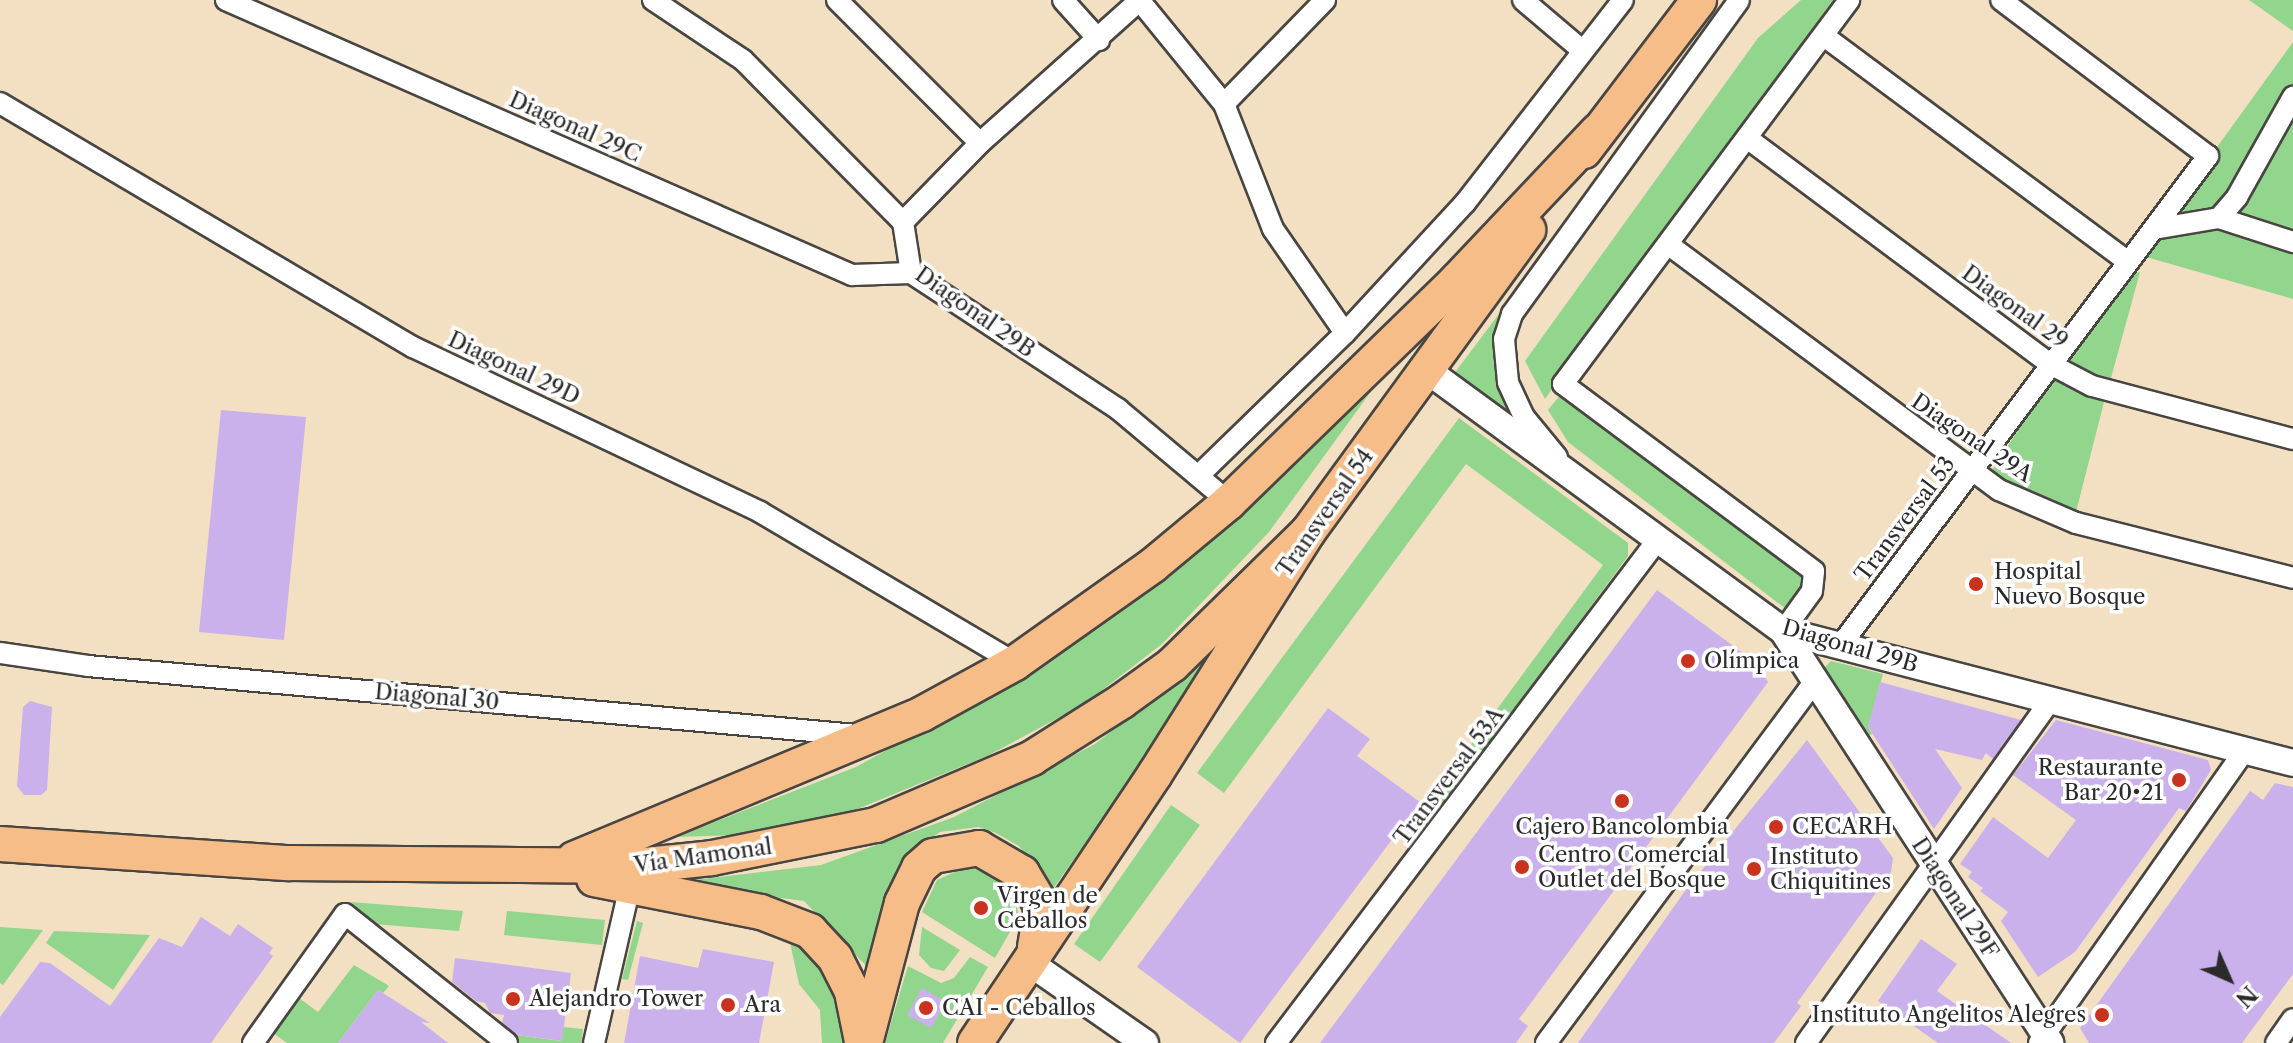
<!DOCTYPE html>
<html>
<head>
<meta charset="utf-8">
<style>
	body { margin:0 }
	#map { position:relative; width:2293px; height:1043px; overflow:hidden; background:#f3dfc2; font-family:"Libre Caslon Text",serif }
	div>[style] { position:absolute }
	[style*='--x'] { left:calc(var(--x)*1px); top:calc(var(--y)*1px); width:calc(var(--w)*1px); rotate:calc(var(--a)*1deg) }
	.green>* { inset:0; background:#92d58d }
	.building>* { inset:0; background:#cab1ec }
	.roads { filter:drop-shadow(2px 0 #494642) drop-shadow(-2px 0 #494642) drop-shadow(0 2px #494642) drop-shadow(0 -2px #494642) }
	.minor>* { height:20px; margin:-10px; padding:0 10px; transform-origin:10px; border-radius:10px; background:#fff }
	.tertiary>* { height:26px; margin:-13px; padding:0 13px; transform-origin:13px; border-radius:13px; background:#fff }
	.primary>* { height:34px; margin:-17px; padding:0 17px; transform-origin:17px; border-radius:17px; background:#f7bd88 }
	.dots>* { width:22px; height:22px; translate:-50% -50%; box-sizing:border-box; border:4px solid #fff; border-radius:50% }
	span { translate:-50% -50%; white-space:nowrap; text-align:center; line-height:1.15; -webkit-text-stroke:7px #fff; paint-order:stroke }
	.street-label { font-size:22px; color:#2b2b2b }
	.poi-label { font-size:22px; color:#2b2b2b }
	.left { translate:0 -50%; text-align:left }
	.right { translate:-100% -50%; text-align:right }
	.north { position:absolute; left:2189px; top:939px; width:80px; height:80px; -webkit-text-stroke:6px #fff; paint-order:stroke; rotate:135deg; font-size:22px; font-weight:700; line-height:32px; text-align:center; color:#2b2b2b }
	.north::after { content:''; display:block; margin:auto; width:28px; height:36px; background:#2b2b2b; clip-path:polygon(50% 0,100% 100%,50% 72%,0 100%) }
</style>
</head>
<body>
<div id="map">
	<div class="green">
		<div style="clip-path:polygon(1801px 0,1833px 0,1545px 399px,1525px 361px,1758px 38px)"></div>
		<div style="clip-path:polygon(2249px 0,2293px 0,2293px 31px)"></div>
		<div style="clip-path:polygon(2293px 42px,2293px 299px,2139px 255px)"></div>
		<div style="clip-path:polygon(2140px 272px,2111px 378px,2094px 377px,2065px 358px,2123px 278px)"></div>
		<div style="clip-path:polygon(1511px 298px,1498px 326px,1539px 439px,1453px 375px)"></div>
		<div style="clip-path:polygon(1388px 368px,1269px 532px,1162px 644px,1084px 704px,987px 756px,850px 812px,737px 835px,676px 837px,856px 767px,948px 716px)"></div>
		<div style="clip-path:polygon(2051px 379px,2104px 402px,2076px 512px,2020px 495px,1991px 472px)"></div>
		<div style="clip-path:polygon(1561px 394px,1807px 581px,1786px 609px,1568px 442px,1548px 410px)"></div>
		<div style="clip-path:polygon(1459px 418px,1628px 543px,1628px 556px,1442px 807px,1431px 799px,1603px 565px,1466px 464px,1224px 793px,1197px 773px)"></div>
		<div style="clip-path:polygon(1226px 642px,1053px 889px,1019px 846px,996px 833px,978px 827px,940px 832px,908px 855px,893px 878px,871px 971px,804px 901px,667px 883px,821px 865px,954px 817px,1095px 744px)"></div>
		<div style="clip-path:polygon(1831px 661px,1883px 674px,1868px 727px,1872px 734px,1868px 736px,1824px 668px)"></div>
		<div style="clip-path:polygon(1171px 805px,1200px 825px,1100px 962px,1074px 944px)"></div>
		<div style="clip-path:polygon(968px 866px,998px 879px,1017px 908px,1019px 916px,995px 958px,922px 912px,937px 880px)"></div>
		<div style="clip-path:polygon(351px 902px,463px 911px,459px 931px,374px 924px)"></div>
		<div style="clip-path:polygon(507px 911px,605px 920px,602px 945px,504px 935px)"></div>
		<div style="clip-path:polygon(637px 921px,643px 923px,628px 980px,622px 979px)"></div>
		<div style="clip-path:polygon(0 927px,43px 930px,3px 985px,0 983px)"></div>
		<div style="clip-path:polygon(922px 927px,960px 950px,944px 971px,931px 968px,919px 955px)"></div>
		<div style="clip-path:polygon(54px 931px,150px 935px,113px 990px,46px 943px)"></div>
		<div style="clip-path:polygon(789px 938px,812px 949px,834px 978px,849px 1043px,822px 1043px,820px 1010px,799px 984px)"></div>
		<div style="clip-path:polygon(970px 957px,988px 967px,943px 1043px,885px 1043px,908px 966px,941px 983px,954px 978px)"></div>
		<div style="clip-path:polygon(354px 965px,389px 986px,383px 993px,378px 990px,338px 1043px,287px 1043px,273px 1033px,299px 998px,318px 1012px)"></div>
		<div style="clip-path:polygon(563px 1027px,583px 1029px,581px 1043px,517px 1043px,501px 1033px,561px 1041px)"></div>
	</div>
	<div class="building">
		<div style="clip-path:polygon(221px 410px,306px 417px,284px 640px,199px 632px)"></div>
		<div style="clip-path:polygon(1657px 590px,1758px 664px,1768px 682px,1519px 1019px,1528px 1026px,1516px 1043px,1320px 1043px)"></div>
		<div style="clip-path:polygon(1880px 682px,2021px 720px,1993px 759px,1986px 753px,1982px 760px,1935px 749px,1962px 788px,1934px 829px,1868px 727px)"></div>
		<div style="clip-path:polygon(30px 701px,52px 707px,47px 790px,41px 795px,24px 795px,17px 786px,23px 707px)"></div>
		<div style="clip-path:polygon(1328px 708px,1370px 739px,1357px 756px,1420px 802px,1240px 1043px,1137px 967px)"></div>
		<div style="clip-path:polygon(2056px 720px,2208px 760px,2211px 770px,2186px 811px,2179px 808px,2075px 952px,2038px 977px,2001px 921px,2008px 912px,1980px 891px,1983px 888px,1968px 877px,1972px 872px,1960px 864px,1993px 817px,2048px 858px,2076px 820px,2013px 775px)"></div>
		<div style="clip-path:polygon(1807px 740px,1893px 858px,1891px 872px,1797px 1003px,1801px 1006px,1774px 1043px,1578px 1043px,1685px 891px)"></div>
		<div style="clip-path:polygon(2275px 783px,2293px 787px,2293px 974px,2242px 1043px,2089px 1043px,2080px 1028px,2250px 791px,2263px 800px)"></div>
		<div style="clip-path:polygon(201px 917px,230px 936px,238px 924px,273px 948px,269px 953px,273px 956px,211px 1043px,0 1043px,0 1017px,40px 962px,50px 963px,110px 1006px,159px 938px,182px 947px)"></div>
		<div style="clip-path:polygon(1921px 939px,1957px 964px,1937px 991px,2011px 1043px,1938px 1043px,1878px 1001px)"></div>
		<div style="clip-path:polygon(703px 949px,774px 962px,759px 1043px,624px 1043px,640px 956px,698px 968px)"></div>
		<div style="clip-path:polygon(455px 958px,571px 973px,562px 1041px,517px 1035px,502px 1023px,504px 1015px,490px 1013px,485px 1003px,476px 1001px,452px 982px)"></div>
		<div style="clip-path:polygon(922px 988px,946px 1002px,931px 1028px,907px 1015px)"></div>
		<div style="clip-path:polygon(378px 990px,430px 1023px,421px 1022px,448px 1043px,338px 1043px)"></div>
	</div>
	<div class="roads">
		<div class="minor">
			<div style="--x:226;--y:0;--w:684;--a:23.72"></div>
			<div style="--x:852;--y:275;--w:59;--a:-1.9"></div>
			<div style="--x:653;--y:0;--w:108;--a:33.7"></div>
			<div style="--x:743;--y:60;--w:228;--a:45.4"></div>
			<div style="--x:903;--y:222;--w:52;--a:81.1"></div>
			<div style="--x:911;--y:273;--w:248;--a:33.3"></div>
			<div style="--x:1118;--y:409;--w:145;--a:40"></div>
			<div style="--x:837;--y:0;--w:202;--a:45"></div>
			<div style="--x:1063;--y:0;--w:54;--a:48"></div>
			<div style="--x:1523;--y:0;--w:77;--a:40.3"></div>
			<div style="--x:1140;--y:1;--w:133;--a:50.8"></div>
			<div style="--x:1224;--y:104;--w:134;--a:68.6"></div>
			<div style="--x:1273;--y:229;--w:126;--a:55.3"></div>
			<div style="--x:1824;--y:36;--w:377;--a:36.6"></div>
			<div style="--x:0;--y:103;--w:480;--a:30.6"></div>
			<div style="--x:413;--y:347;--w:384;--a:25.4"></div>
			<div style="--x:760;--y:512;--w:296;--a:30.6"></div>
			<div style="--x:1224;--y:104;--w:145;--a:-45.8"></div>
			<div style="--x:1747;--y:138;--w:378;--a:36.7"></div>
			<div style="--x:2050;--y:364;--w:47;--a:27.6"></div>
			<div style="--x:2092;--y:386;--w:208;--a:14.8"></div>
			<div style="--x:2219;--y:218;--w:28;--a:-49"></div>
			<div style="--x:2237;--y:197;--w:115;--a:-60.8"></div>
			<div style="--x:903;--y:222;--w:110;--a:-45.7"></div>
			<div style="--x:980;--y:143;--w:215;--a:-41.8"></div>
			<div style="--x:2154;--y:229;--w:66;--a:-9.6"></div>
			<div style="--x:2219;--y:218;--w:78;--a:18"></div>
			<div style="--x:1669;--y:245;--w:411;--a:36.6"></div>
			<div style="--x:1999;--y:490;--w:84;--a:23.2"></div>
			<div style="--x:2076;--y:523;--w:224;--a:14.2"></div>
			<div style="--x:1557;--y:457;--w:52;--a:-129.5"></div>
			<div style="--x:1524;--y:417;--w:38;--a:-115"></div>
			<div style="--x:1508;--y:382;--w:43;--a:-95.3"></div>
			<div style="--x:1504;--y:339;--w:26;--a:-72"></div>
			<div style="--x:1512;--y:314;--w:387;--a:-54.1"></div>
			<div style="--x:1198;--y:476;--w:205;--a:-44.2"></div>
			<div style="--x:1345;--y:333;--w:177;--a:-47.3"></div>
			<div style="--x:1465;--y:203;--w:257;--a:-52.1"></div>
			<div style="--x:1783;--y:631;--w:49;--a:-54.1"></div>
			<div style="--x:1812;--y:591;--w:20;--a:-84"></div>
			<div style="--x:1814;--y:571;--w:313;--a:-143.3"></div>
			<div style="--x:1563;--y:384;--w:479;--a:-53.3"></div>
			<div style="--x:1840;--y:646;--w:613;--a:-53.09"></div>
			<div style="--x:2208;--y:156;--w:259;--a:-143"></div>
			<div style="--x:0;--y:653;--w:89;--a:8.4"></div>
			<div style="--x:88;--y:666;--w:771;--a:5.13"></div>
			<div style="--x:253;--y:1043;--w:158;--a:-54.5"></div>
			<div style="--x:345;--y:914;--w:207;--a:38.5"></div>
			<div style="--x:594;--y:1043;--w:170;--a:-77.1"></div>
			<div style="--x:1276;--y:1043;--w:634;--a:-52.82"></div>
			<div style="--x:1546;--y:1043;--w:448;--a:-53.4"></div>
			<div style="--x:1806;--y:1043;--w:420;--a:-54.5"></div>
			<div style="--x:2039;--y:1043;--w:357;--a:-54.9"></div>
			<div style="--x:2276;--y:1043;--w:29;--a:-55"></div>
		</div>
		<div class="tertiary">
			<div style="--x:1428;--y:371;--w:440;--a:36.2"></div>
			<div style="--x:1783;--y:631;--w:527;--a:14.51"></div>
			<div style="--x:1783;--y:631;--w:491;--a:57"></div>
			<div style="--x:1030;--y:963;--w:140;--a:34.8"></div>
		</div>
		<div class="primary">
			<div style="--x:1584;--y:151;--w:190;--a:-52.7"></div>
			<div style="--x:0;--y:844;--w:290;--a:3.8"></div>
			<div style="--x:289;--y:863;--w:347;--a:0.5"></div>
			<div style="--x:636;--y:866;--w:76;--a:-6"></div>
			<div style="--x:712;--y:858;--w:167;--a:-11.4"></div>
			<div style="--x:876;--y:825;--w:170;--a:-23.2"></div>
			<div style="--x:1032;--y:758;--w:107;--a:-32.3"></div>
			<div style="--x:1122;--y:701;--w:62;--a:-35.8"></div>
			<div style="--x:1172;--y:665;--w:190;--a:-44.4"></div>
			<div style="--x:574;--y:859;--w:377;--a:-22.6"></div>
			<div style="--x:922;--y:714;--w:106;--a:-28.7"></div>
			<div style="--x:1015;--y:663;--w:168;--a:-35.3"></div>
			<div style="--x:1152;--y:566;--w:100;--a:-39.7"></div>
			<div style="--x:1229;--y:502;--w:318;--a:-44.2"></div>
			<div style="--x:1457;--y:280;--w:204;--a:-46.6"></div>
			<div style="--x:594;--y:879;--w:170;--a:11.2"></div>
			<div style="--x:761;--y:912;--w:53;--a:21.2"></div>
			<div style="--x:810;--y:931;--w:37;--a:47"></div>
			<div style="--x:835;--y:958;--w:38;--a:63"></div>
			<div style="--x:852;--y:992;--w:50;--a:78.5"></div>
			<div style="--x:865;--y:1043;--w:145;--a:-75.2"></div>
			<div style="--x:902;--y:903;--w:39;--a:-64"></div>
			<div style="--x:919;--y:868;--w:18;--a:-41"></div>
			<div style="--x:933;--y:856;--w:47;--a:-9.9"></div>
			<div style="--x:979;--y:848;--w:50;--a:30.2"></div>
			<div style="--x:1022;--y:873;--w:39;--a:59"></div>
			<div style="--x:1042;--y:906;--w:42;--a:99.7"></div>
			<div style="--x:975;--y:1043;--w:324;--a:-56.2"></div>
			<div style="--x:1155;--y:774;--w:286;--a:-57.7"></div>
			<div style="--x:1308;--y:532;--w:374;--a:-53.9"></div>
		</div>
	</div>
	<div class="dots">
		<div style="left:1976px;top:584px;background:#c8321e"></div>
		<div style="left:1688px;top:661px;background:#c8321e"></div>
		<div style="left:2179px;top:780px;background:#c8321e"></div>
		<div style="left:1622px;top:801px;background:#c8321e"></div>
		<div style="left:1776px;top:827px;background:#c8321e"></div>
		<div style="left:1522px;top:867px;background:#c8321e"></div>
		<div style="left:1754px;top:869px;background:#c8321e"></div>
		<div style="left:981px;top:908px;background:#c8321e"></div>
		<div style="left:513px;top:999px;background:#c8321e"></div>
		<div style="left:728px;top:1005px;background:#c8321e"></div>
		<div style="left:926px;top:1008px;background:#c8321e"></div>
		<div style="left:2102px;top:1015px;background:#c8321e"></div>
	</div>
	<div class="street-label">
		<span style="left:575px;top:127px;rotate:24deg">Diagonal 29C</span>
		<span style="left:2015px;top:307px;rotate:36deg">Diagonal 29</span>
		<span style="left:975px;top:312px;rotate:35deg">Diagonal 29B</span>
		<span style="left:514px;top:368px;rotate:25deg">Diagonal 29D</span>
		<span style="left:1972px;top:438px;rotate:34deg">Diagonal 29A</span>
		<span style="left:1325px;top:513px;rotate:-55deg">Transversal 54</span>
		<span style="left:1905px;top:519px;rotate:-53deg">Transversal 53</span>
		<span style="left:1850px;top:646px;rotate:16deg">Diagonal 29B</span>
		<span style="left:437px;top:697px;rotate:5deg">Diagonal 30</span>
		<span style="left:1449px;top:776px;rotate:-53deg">Transversal 53A</span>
		<span style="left:703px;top:856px;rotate:-8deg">Vía Mamonal</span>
		<span style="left:1955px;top:898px;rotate:57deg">Diagonal 29F</span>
	</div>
	<div class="poi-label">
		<span class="left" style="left:1994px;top:584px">Hospital<br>Nuevo Bosque</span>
		<span class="left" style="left:1704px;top:661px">Olímpica</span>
		<span class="right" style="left:2163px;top:780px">Restaurante<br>Bar 20•21</span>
		<span style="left:1622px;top:827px">Cajero Bancolombia</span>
		<span class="left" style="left:1792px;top:827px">CECARH</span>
		<span class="left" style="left:1538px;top:867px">Centro Comercial<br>Outlet del Bosque</span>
		<span class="left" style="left:1770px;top:869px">Instituto<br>Chiquitines</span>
		<span class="left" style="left:997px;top:908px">Virgen de<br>Ceballos</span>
		<span class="left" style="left:529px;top:999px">Alejandro Tower</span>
		<span class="left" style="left:744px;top:1005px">Ara</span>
		<span class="left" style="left:942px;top:1008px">CAI - Ceballos</span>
		<span class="right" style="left:2086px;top:1015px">Instituto Angelitos Alegres</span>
	</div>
	<div class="north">N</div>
</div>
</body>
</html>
